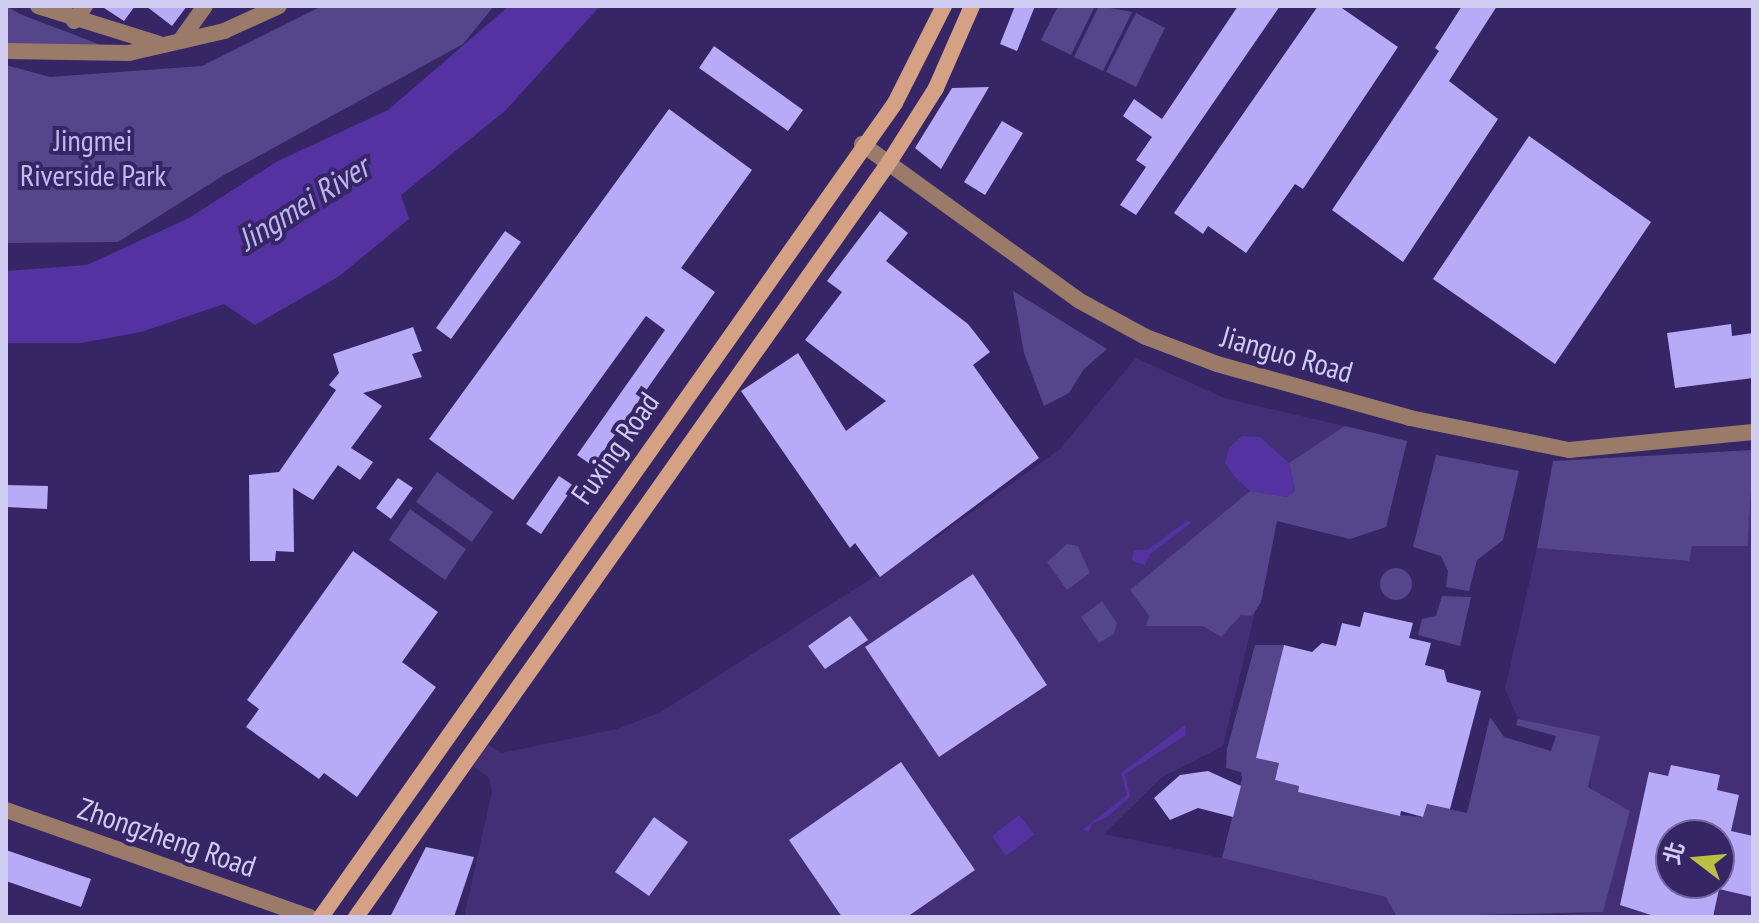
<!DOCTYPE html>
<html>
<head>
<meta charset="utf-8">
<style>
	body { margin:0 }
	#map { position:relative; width:1759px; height:923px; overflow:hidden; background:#372666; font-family:"PT Sans Narrow","Noto Sans TC",sans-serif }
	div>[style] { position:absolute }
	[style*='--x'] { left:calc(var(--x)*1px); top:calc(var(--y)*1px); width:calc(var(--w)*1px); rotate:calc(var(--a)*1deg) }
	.built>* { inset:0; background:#422f76 }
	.green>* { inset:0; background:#55458b }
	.round { border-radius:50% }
	.water>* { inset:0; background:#5432a1 }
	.building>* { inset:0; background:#b7aaf6 }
	.minor>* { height:16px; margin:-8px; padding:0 8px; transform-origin:8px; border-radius:8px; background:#9a7a68 }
	.tertiary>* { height:16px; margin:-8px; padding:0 8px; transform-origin:8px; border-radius:8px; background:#9a7a68 }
	.secondary>* { height:16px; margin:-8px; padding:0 8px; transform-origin:8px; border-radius:8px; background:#d4a184 }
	span { translate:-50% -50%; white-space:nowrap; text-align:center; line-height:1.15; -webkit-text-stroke:8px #372666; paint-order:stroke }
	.park-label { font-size:30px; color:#c2baf3 }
	.street-label { font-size:30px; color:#d1ccf2 }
	.water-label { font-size:32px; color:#beb5ee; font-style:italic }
	.frame { position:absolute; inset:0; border:8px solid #d1ccf2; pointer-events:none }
	.north { position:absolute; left:1655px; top:819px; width:80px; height:80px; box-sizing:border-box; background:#372666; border:2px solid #75689e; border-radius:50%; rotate:286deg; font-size:22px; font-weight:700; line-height:32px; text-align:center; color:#d1ccf2 }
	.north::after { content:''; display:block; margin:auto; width:28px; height:36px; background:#bbc044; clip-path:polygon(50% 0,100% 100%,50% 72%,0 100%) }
</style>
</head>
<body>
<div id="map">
	<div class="built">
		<div style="clip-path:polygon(1136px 358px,1224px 398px,1407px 441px,1386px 527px,1350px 539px,1277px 521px,1223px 746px,1161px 778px,1104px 834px,1330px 880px,1387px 897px,1397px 917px,464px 917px,492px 791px,489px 778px,473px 766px,488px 745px,502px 753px,617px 729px,661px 712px,943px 533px,1060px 449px)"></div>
		<div style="clip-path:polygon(evenodd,1753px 471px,1753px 917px,1536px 917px,1603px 912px,1586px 734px,1518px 719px,1505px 689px,1537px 548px,1689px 561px,1692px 546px,1748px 546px,1753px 471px,1671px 835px,1719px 835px,1719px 883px,1671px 883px,1671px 835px)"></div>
	</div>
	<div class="green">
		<div style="clip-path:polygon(6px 6px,20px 14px,106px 47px,6px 44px)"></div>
		<div style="clip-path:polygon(322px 6px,494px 6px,463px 44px,224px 175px,118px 242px,6px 243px,6px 65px,50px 77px,202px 66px)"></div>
		<div style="clip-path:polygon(1058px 6px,1095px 6px,1071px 55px,1041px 40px)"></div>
		<div style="clip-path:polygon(1099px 6px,1132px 12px,1103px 71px,1074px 57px)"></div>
		<div style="clip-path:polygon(1136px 13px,1165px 28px,1136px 87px,1106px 72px)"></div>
		<div style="clip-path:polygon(1013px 291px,1107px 349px,1084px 369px,1069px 393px,1044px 406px,1024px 353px)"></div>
		<div style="clip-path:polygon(1345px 426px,1407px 441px,1386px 527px,1350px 539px,1277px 521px,1261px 602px,1252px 616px,1241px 615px,1221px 637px,1203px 626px,1146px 626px,1149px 616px,1130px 590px,1250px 491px,1287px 497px,1295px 490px,1289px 463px)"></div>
		<div style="clip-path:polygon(1753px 450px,1748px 546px,1692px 546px,1689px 561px,1537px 548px,1553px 461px)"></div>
		<div style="clip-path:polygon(1436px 455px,1519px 471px,1503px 540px,1477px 560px,1469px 591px,1446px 587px,1448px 571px,1441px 556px,1413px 547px)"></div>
		<div style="clip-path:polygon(437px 472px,493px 512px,472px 542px,416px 502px)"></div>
		<div style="clip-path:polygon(410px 509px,466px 549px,445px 580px,389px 540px)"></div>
		<div style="clip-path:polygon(1067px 544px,1078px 546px,1090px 573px,1067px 590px,1047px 562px)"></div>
		<div class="round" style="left:1380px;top:568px;width:32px;height:32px"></div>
		<div style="clip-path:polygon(1442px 596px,1471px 597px,1460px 646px,1418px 635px,1422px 619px,1436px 616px)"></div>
		<div style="clip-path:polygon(1102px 601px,1117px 623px,1114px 634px,1099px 643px,1081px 617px)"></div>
		<div style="clip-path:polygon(1255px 645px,1284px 645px,1257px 758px,1279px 763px,1275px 780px,1299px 785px,1298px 792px,1400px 815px,1423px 817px,1427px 804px,1467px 813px,1490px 717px,1504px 737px,1551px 751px,1556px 736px,1516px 725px,1518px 719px,1600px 736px,1588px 787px,1630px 811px,1603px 912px,1397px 917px,1386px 897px,1222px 858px,1242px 778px,1241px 772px,1226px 768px,1227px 749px)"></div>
	</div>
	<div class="water">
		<div style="clip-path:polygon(509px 6px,600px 6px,506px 110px,401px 195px,409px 219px,338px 277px,255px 325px,224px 304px,141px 332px,81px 343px,6px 343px,6px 271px,87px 265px,189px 218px,278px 161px,388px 110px)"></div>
		<div style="clip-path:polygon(1242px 436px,1260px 437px,1289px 463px,1295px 491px,1287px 497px,1250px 491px,1234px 476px,1225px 463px,1229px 448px)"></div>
		<div style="clip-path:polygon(1188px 520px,1191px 523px,1150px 554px,1145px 565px,1132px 561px,1134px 550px,1147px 550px)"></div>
		<div style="clip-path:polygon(1185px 725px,1186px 735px,1125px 774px,1130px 797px,1106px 818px,1092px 823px,1089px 832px,1083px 829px,1127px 795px,1121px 773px)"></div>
		<div style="clip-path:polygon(1019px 815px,1035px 834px,1006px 856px,992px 836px)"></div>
	</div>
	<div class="building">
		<div style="clip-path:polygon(101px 6px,135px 6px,124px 21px)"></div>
		<div style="clip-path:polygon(146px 6px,187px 6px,172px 26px)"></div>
		<div style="clip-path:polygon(1015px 6px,1035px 6px,1017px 51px,1000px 44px)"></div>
		<div style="clip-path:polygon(1238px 6px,1280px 6px,1136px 215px,1120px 205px,1146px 167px,1136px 160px,1152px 137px,1123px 116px,1134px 99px,1162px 119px)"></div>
		<div style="clip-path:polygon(1318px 6px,1339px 6px,1398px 47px,1303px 189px,1295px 184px,1246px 253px,1208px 226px,1203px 234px,1174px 213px)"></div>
		<div style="clip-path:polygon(1462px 6px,1497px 6px,1449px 81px,1498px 119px,1403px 262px,1332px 210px,1439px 51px,1435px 48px)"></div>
		<div style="clip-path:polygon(714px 46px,803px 110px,788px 131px,699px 68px)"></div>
		<div style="clip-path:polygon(989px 87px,941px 169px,915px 148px,952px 88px)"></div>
		<div style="clip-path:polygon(669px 109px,752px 170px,681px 268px,715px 292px,593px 466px,577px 455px,665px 330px,646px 316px,513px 500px,429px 439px)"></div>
		<div style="clip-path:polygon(1002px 121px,1023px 133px,985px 195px,964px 182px)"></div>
		<div style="clip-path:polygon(1529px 136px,1651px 222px,1555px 364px,1433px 279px)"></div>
		<div style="clip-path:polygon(880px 211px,908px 233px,886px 261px,968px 324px,990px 352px,973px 365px,1039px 458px,880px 577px,855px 543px,850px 548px,741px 391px,798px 353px,846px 431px,886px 401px,805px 340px,842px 292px,827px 281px)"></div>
		<div style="clip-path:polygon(505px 231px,521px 242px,451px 339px,436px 328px)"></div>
		<div style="clip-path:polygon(1731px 324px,1732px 336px,1753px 333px,1753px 378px,1675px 388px,1667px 333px)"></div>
		<div style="clip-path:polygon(413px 327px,422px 351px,412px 354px,422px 377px,363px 393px,382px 406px,351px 448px,373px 462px,360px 480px,338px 465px,313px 500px,293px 488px,294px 552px,276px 551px,275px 561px,250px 561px,249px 475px,279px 472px,336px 390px,329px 385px,339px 373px,333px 354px)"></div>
		<div style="clip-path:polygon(559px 476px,574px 486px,541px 534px,526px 524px)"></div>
		<div style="clip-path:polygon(398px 478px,413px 488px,391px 519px,376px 508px)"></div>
		<div style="clip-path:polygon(6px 485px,48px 486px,47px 509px,6px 507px)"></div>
		<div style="clip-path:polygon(353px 551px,438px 612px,402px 662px,436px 687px,357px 797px,324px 773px,319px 779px,246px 727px,259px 709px,247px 700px)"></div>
		<div style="clip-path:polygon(973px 574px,1047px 685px,939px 757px,865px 647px)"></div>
		<div style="clip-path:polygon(1364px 612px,1413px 623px,1409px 638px,1431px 643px,1425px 665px,1444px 670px,1447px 682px,1481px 691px,1450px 809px,1427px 804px,1423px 817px,1401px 811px,1400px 816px,1298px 792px,1299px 786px,1275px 780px,1279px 763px,1256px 758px,1284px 645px,1312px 652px,1322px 643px,1336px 646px,1342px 623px,1360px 627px)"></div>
		<div style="clip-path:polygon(850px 616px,868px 640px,825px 669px,808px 646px)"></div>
		<div style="clip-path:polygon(901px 762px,975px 870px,907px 917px,842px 917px,789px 840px)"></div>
		<div style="clip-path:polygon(evenodd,1671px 765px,1720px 775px,1717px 790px,1739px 795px,1731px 831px,1753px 836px,1753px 897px,1719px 889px,1713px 917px,1657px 917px,1620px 905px,1649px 772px,1668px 776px,1671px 765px,1671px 835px,1719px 835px,1719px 883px,1671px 883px,1671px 835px)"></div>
		<div style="clip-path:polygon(1208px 771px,1241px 786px,1233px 817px,1198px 808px,1170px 820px,1154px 798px,1180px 775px)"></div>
		<div style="clip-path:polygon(654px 817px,688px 842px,649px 896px,615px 872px)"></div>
		<div style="clip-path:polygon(426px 847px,474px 857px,454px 917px,390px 917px)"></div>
		<div style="clip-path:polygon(6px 850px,91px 879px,81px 907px,6px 881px)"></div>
	</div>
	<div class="minor">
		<div style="--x:38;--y:6;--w:127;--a:17.4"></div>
		<div style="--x:74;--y:21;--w:19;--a:-54"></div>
		<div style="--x:180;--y:41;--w:43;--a:-54.5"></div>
		<div style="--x:6;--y:51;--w:123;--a:0.9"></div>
		<div style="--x:129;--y:53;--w:98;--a:-13"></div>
		<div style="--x:224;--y:31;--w:60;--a:-24.4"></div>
		<div style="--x:862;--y:144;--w:266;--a:35.8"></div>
		<div style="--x:1078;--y:300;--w:77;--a:28.6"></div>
		<div style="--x:1146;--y:337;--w:76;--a:20.8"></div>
		<div style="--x:1217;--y:364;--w:200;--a:15.6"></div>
		<div style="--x:1410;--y:418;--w:162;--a:11.4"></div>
		<div style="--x:1569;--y:450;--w:185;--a:-5.6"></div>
	</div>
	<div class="tertiary">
		<div style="--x:6;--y:810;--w:322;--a:19.4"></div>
	</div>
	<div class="secondary">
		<div style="--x:321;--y:917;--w:996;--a:-54.81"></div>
		<div style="--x:895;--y:103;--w:109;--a:-63.2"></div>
		<div style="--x:356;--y:917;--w:922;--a:-54.76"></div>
		<div style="--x:888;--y:164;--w:90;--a:-57.7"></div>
		<div style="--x:936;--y:88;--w:90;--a:-66.3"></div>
	</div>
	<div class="park-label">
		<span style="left:93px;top:157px">Jingmei<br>Riverside Park</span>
	</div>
	<div class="street-label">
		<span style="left:1287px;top:354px;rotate:16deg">Jianguo Road</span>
		<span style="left:615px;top:448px;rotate:-55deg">Fuxing Road</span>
		<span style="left:167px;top:837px;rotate:19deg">Zhongzheng Road</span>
	</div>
	<div class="water-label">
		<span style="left:303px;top:203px;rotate:-32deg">Jingmei River</span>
	</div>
	<div class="frame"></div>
	<div class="north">北</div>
</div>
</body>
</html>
